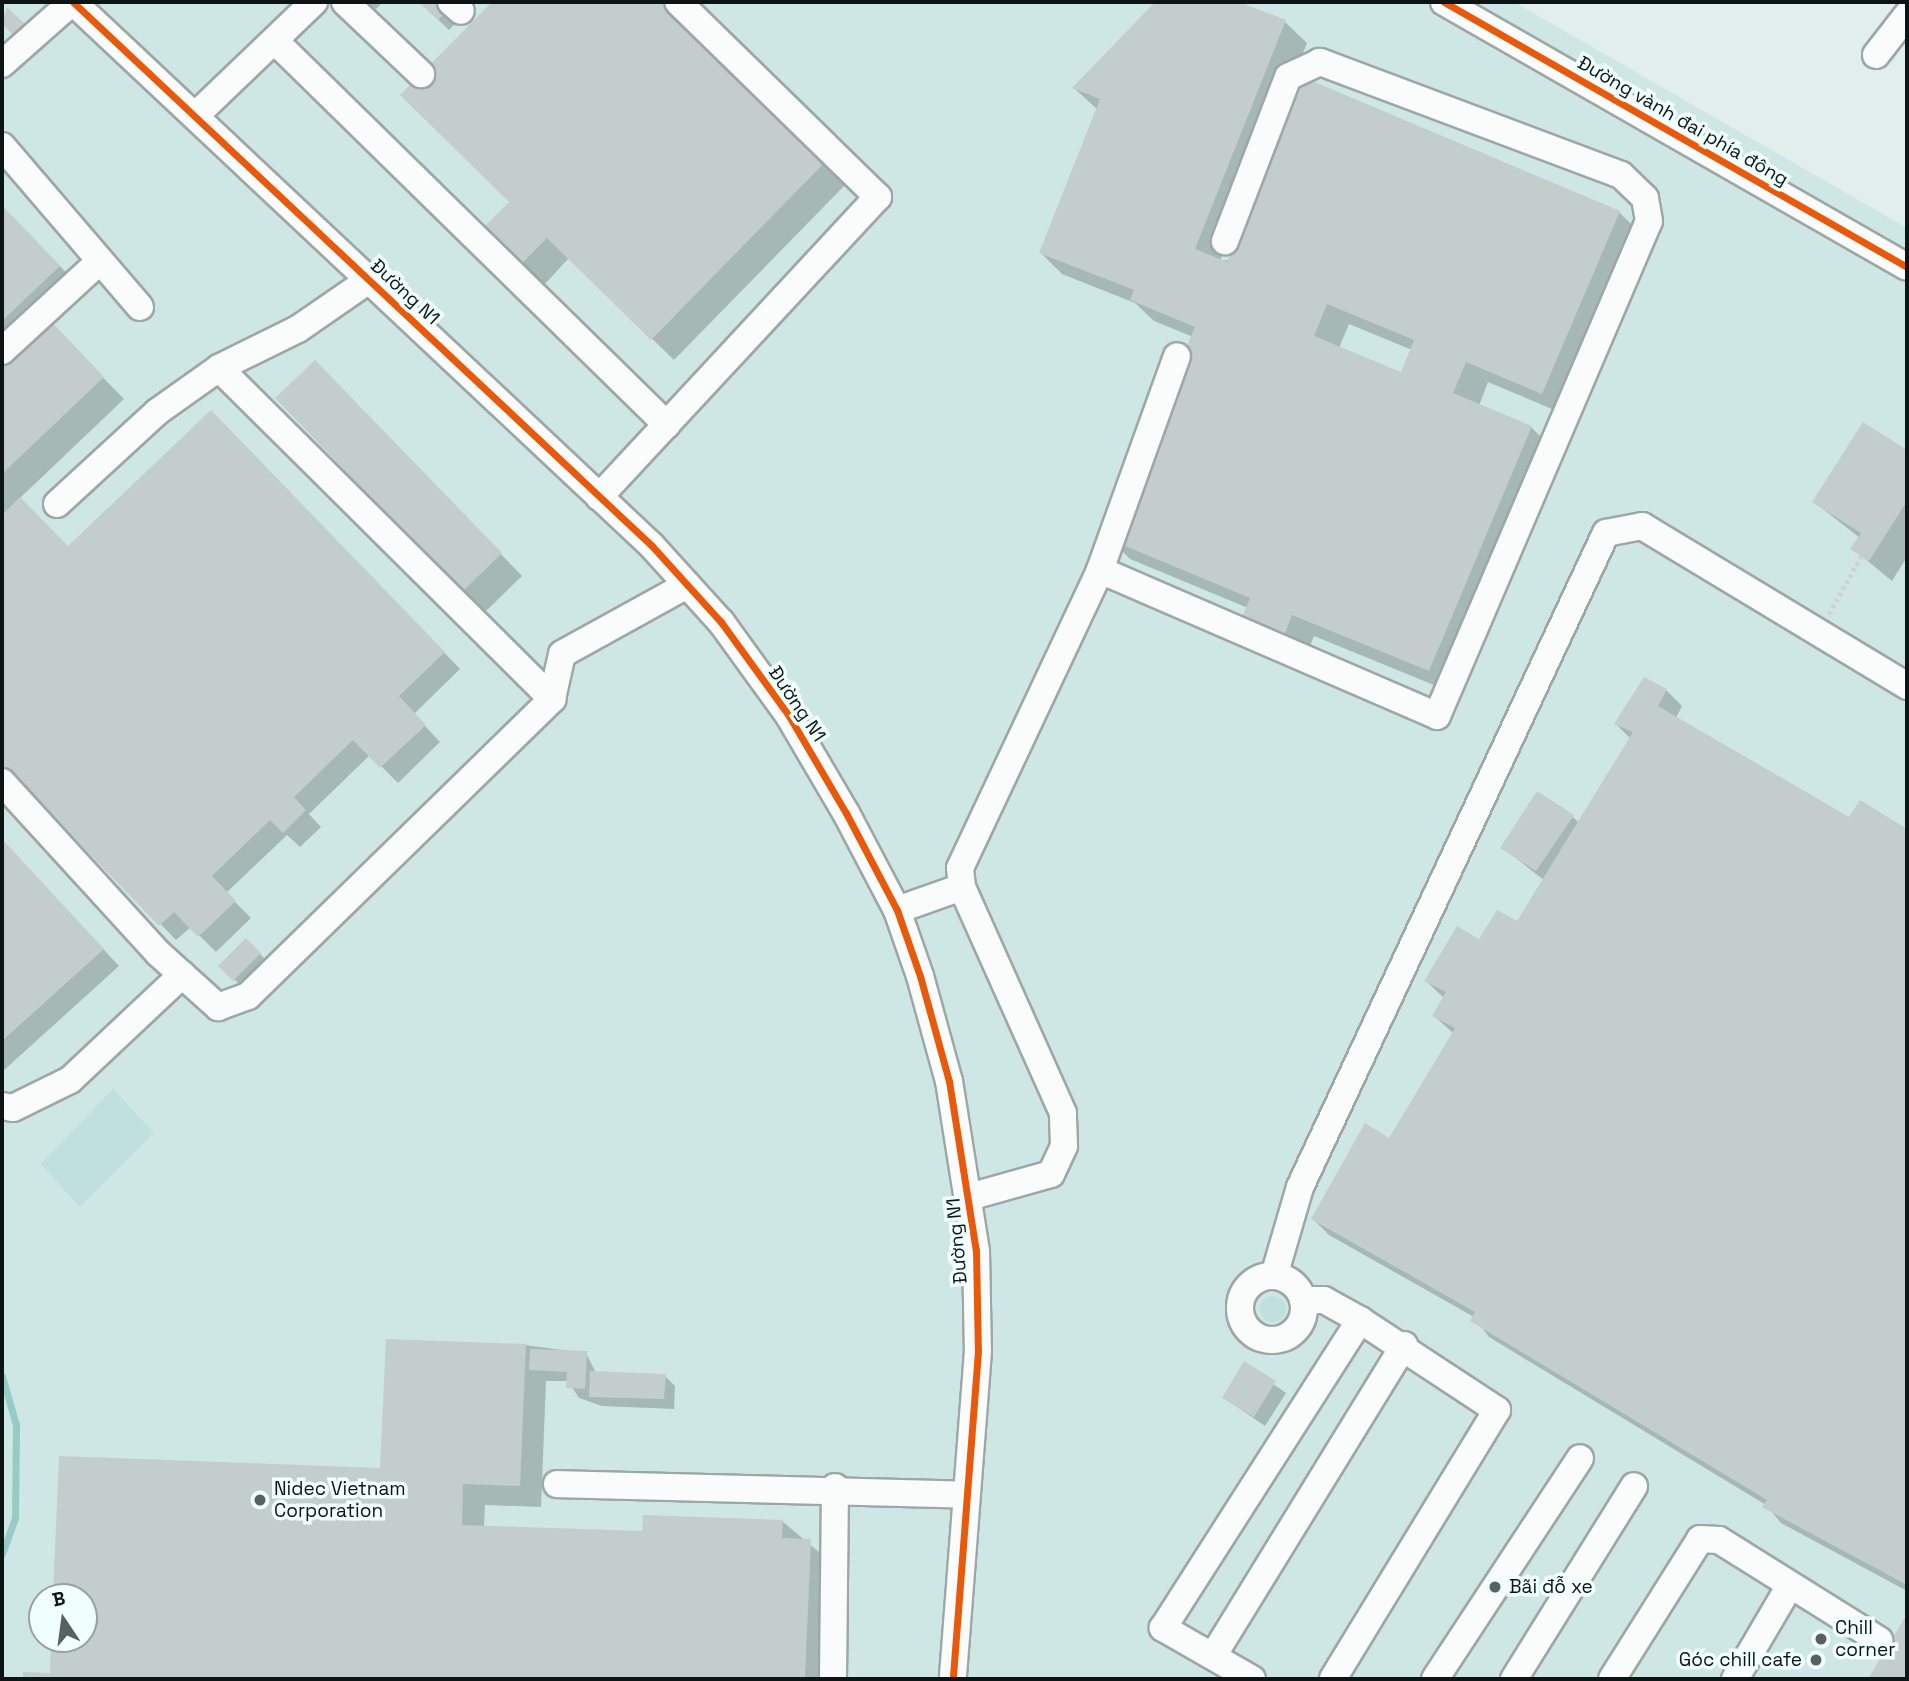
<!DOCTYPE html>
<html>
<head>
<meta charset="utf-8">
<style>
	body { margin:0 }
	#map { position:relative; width:1909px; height:1681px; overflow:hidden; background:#e1eeec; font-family:"Space Grotesk",sans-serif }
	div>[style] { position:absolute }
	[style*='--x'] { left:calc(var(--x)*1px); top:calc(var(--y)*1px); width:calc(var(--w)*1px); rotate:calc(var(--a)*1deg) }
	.built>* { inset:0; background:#cfe7e4 }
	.green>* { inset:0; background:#bfe0dc }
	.round { border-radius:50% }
	.shadow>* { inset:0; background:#0003 }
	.stream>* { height:7px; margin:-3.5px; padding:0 3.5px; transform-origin:3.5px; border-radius:3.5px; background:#96ccc5 }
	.building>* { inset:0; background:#c3cdcc }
	.path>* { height:4.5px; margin-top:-2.25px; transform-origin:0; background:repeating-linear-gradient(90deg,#ced3d2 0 3.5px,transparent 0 7px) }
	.roads { filter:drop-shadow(2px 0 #9da7a6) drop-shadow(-2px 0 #9da7a6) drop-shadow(0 2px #9da7a6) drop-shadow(0 -2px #9da7a6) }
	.minor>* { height:26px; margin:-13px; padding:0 13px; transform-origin:13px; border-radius:13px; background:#fafcfc }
	.minor>.ring { margin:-13px; padding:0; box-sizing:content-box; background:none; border:26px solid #fafcfc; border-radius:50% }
	.cycleway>* { height:7px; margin:-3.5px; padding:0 3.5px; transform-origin:3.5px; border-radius:3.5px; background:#e8590c }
	.dots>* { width:19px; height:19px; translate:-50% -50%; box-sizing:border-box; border:4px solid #f0fefc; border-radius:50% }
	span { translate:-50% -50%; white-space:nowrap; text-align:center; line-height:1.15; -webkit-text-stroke:7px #f0fefc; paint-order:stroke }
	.street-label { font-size:19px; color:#0c1514 }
	.poi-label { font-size:19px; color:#0c1514 }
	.left { translate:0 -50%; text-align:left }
	.right { translate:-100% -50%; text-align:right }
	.frame { position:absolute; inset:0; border:4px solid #0c1514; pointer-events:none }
	.north { position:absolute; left:28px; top:1583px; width:70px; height:70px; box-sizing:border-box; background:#f0fefc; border:2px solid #95a19f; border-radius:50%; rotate:347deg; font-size:19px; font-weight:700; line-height:28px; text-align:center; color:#0c1514 }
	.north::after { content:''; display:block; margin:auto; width:24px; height:32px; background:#576160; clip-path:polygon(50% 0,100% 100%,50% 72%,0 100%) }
</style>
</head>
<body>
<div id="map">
	<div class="built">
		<div style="clip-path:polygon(evenodd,2px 2px,1514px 2px,1907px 228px,1907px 1679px,2px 1679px,2px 2px,42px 1597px,84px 1597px,84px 1639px,42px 1639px,42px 1597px)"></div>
	</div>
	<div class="green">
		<div style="clip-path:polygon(113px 1089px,154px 1133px,80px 1207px,41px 1164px)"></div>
		<div class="round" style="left:1260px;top:1296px;width:26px;height:26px"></div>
	</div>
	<div class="shadow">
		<div style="clip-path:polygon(366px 2px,383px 2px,375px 10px)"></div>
		<div style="clip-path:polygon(420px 2px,445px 2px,461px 18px,449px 30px)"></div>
		<div style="clip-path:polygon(494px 2px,663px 2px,848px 182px,674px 360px,569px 258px,544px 285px,507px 250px,511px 202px,402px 95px)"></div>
		<div style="clip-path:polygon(evenodd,1157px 2px,1235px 2px,1285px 22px,1307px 43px,1220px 261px,1619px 212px,1641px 234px,1564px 414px,1488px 382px,1479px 406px,1531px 427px,1553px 449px,1451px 692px,1314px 636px,1305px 658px,1248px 608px,1130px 559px,1108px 537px,1193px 337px,1154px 321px,1135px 303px,1062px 274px,1041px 253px,1098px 110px,1074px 88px,1157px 2px,1349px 324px,1412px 350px,1402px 374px,1339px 348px,1349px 324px)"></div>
		<div style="clip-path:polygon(2px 206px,81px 288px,47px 320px,124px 399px,19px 499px,68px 549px,227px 428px,460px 669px,414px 714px,440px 742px,398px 783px,370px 755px,309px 814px,321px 827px,300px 847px,287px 835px,226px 893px,251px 918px,216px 952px,191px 927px,176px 940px,2px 760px)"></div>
		<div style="clip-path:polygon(336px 384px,522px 576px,485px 612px,463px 591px)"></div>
		<div style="clip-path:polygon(1863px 425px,1907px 452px,1907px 557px,1892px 581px,1853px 549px,1860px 538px,1814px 502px)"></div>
		<div style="clip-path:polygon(1666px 690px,1682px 706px,1676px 718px,1850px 819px,1860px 803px,1907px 831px,1907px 1591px,1781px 1523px,1766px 1505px,1489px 1337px,1474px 1317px,1329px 1235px,1313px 1219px,1390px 1141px,1453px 1033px,1434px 1016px,1444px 998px,1426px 981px,1480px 941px,1518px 924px,1545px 881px,1502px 847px,1573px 817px,1580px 824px,1631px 739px,1616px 724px)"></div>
		<div style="clip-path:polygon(2px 841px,119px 966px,2px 1072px)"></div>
		<div style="clip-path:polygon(246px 940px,270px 964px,245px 990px,221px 966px)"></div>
		<div style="clip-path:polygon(525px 1345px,586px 1353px,596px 1373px,665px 1376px,675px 1386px,674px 1409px,602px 1406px,579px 1398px,568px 1381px,546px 1381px,541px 1507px,485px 1505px,484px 1527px,644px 1533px,782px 1521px,832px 1563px,827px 1679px,24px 1679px,25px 1674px,51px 1675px,53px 1639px,84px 1639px,84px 1597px,55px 1597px,382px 1470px)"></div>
		<div style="clip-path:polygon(1245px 1364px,1286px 1393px,1265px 1426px,1224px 1398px)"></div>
		<div style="clip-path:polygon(1907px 1618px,1907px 1679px,1870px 1679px)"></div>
	</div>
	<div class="stream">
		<div style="--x:2;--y:1376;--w:51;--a:74.1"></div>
		<div style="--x:16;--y:1425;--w:93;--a:90.6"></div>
		<div style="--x:15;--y:1518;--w:38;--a:110"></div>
	</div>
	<div class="building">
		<div style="clip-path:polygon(418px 2px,447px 2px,452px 6px,438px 20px)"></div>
		<div style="clip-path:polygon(492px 2px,666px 2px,828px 159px,651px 340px,547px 238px,521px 264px,483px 228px,509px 202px,400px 95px)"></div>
		<div style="clip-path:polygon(evenodd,1155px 2px,1239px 2px,1286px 20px,1195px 249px,1227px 262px,1305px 78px,1620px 211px,1542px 394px,1466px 362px,1453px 393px,1532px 426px,1429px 671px,1292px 615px,1283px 638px,1241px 620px,1250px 598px,1106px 538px,1195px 327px,1130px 300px,1134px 290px,1039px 253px,1100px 99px,1072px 88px,1155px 2px,1327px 304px,1414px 340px,1401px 372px,1314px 336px,1327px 304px)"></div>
		<div style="clip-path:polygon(7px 7px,26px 25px,14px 36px,2px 24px)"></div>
		<div style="clip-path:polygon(2px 205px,60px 266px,2px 321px)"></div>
		<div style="clip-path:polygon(48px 318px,104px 377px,2px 474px,2px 362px)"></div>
		<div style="clip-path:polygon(315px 360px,502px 553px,462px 592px,275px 398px)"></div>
		<div style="clip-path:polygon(211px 410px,445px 652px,399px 696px,426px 725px,380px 768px,353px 740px,294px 797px,306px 810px,283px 833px,270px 820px,212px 876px,236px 901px,198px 937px,174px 912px,159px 926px,2px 763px,2px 515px,20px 497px,68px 546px)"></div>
		<div style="clip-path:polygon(1863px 422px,1907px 450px,1907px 501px,1869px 561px,1850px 549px,1861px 533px,1812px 502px)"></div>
		<div style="clip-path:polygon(1644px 677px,1667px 689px,1658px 706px,1849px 817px,1860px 800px,1907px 829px,1907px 1585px,1762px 1507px,1767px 1500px,1470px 1321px,1475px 1312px,1311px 1219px,1365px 1123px,1389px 1138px,1455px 1028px,1432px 1016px,1446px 992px,1424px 981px,1457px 926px,1479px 939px,1497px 910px,1517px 921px,1633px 732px,1614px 724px)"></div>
		<div style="clip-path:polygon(1537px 791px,1574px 815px,1536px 871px,1500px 848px)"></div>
		<div style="clip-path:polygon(2px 839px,104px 949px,2px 1041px)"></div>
		<div style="clip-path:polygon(246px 938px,261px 953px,233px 981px,218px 966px)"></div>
		<div style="clip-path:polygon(386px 1339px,526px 1344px,520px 1486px,463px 1484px,462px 1525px,642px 1531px,643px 1515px,783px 1520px,782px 1538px,811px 1539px,805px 1679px,23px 1679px,23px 1672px,50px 1673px,51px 1639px,84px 1639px,84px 1597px,53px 1597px,59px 1456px,380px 1468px)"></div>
		<div style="clip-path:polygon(530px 1349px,587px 1351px,585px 1389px,566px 1388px,567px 1372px,529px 1370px)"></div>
		<div style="clip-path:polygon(1244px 1361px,1276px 1381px,1254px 1417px,1222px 1398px)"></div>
		<div style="clip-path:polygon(590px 1371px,666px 1374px,664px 1399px,589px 1397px)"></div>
		<div style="clip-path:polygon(1907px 1614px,1905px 1679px,1868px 1679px)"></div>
	</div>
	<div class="path">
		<div style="--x:1829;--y:614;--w:66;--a:-61.1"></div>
	</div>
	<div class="roads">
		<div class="minor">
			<div style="--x:73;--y:2;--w:794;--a:43.21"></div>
			<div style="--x:652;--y:546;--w:103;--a:47.8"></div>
			<div style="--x:721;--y:622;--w:116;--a:54.1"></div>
			<div style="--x:789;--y:716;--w:113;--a:59.6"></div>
			<div style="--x:846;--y:813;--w:110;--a:62.3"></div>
			<div style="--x:897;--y:910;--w:70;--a:70.8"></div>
			<div style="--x:920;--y:976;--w:109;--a:74.6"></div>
			<div style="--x:949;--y:1081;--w:172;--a:81"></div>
			<div style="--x:976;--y:1251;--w:100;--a:88.9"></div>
			<div style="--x:978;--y:1351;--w:329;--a:94.4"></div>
			<div style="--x:345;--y:2;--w:105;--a:43.5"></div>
			<div style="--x:451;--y:2;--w:13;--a:42"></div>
			<div style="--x:1444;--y:2;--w:533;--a:29.78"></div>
			<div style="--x:276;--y:42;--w:547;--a:44.41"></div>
			<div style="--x:1876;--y:55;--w:51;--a:-52.2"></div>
			<div style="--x:2;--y:64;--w:94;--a:-41.5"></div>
			<div style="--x:195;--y:116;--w:165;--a:-43.8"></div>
			<div style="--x:2;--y:146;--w:212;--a:49.4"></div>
			<div style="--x:2;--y:351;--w:133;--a:-42.6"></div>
			<div style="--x:219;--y:368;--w:88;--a:-26.3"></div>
			<div style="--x:298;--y:329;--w:86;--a:-34.6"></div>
			<div style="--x:599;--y:497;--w:410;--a:-47.1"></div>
			<div style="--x:878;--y:197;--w:279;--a:-135.7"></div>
			<div style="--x:57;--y:504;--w:136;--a:-42.6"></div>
			<div style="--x:157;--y:412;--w:76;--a:-35.4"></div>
			<div style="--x:219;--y:368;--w:470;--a:44.8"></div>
			<div style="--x:1100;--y:570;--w:367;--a:23.4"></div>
			<div style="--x:1437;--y:716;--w:538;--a:-66.82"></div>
			<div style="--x:1649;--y:221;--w:23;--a:-100"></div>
			<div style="--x:1645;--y:198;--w:33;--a:-136"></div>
			<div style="--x:1621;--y:175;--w:322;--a:-159.4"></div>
			<div style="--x:1320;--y:62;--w:35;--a:155"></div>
			<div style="--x:1288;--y:77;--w:176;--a:111"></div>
			<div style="--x:2;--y:782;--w:231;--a:47.6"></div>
			<div style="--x:158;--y:953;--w:81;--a:42"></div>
			<div style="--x:218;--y:1007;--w:32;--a:-20"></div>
			<div style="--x:248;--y:996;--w:425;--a:-44.3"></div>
			<div style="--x:552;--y:699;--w:46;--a:-77.5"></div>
			<div style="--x:562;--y:654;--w:143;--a:-28.9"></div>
			<div style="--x:897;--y:910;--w:69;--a:-19.5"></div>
			<div style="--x:2;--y:1106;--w:11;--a:10"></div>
			<div style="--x:13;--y:1108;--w:64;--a:-26.2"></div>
			<div style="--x:70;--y:1080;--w:154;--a:-43.2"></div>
			<div style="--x:969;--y:1197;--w:85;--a:-15.7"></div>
			<div style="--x:1051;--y:1174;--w:31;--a:-65"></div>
			<div style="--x:1064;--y:1146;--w:33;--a:-92"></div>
			<div style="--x:1063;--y:1113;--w:248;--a:-114.1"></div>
			<div style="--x:962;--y:887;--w:19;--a:-96"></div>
			<div style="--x:960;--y:868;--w:329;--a:-64.8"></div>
			<div style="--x:1100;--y:570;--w:227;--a:-70.2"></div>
			<div class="ring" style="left:1240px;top:1276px;width:38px;height:38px"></div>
			<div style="--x:1274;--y:1276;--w:93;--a:-73.7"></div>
			<div style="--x:1300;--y:1187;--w:722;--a:-64.93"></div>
			<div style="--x:1606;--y:533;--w:37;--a:-11"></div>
			<div style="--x:1642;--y:526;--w:310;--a:31.1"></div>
			<div style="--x:1303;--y:1300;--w:21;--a:0"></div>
			<div style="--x:1324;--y:1300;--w:41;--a:29.1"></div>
			<div style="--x:1360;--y:1320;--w:164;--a:33.3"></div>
			<div style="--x:1497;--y:1410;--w:315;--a:121.4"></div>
			<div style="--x:557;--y:1484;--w:408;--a:1.5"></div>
			<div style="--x:1213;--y:1656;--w:365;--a:-58.4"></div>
			<div style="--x:833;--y:1679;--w:192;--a:-89.4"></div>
			<div style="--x:1252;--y:1679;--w:103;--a:-150.2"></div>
			<div style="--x:1163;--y:1628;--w:366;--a:-57.4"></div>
			<div style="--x:1435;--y:1679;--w:264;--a:-56.7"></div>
			<div style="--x:1514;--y:1679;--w:227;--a:-58.1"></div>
			<div style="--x:1612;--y:1679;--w:165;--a:-57.8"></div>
			<div style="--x:1700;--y:1539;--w:19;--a:3"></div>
			<div style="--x:1719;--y:1540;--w:189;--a:32"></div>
			<div style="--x:1735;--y:1679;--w:107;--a:-59.6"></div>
		</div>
	</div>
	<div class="cycleway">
		<div style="--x:73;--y:2;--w:794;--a:43.21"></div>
		<div style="--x:652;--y:546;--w:103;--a:47.8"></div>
		<div style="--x:721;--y:622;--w:116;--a:54.1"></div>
		<div style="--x:789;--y:716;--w:113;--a:59.6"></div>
		<div style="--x:846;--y:813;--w:110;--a:62.3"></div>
		<div style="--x:897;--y:910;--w:70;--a:70.8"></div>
		<div style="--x:920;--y:976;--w:109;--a:74.6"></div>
		<div style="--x:949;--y:1081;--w:172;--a:81"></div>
		<div style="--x:976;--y:1251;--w:100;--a:88.9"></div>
		<div style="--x:978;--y:1351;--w:329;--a:94.4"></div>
		<div style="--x:1444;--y:2;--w:533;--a:29.78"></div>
	</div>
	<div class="dots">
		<div style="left:260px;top:1500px;background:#576160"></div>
		<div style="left:1495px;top:1587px;background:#576160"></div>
		<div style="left:1821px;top:1639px;background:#576160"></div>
		<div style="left:1816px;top:1660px;background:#576160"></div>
	</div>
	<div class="street-label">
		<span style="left:1683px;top:121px;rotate:30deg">Đường vành đai phía đông</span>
		<span style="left:405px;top:292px;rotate:43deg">Đường N1</span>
		<span style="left:797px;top:704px;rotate:56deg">Đường N1</span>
		<span style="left:957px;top:1241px;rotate:-95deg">Đường N1</span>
	</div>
	<div class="poi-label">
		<span class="left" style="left:274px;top:1500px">Nidec Vietnam<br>Corporation</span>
		<span class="left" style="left:1509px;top:1587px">Bãi đỗ xe</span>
		<span class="left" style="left:1835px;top:1639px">Chill<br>corner</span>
		<span class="right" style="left:1802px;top:1660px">Góc chill cafe</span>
	</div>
	<div class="frame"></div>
	<div class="north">B</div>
</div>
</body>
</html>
